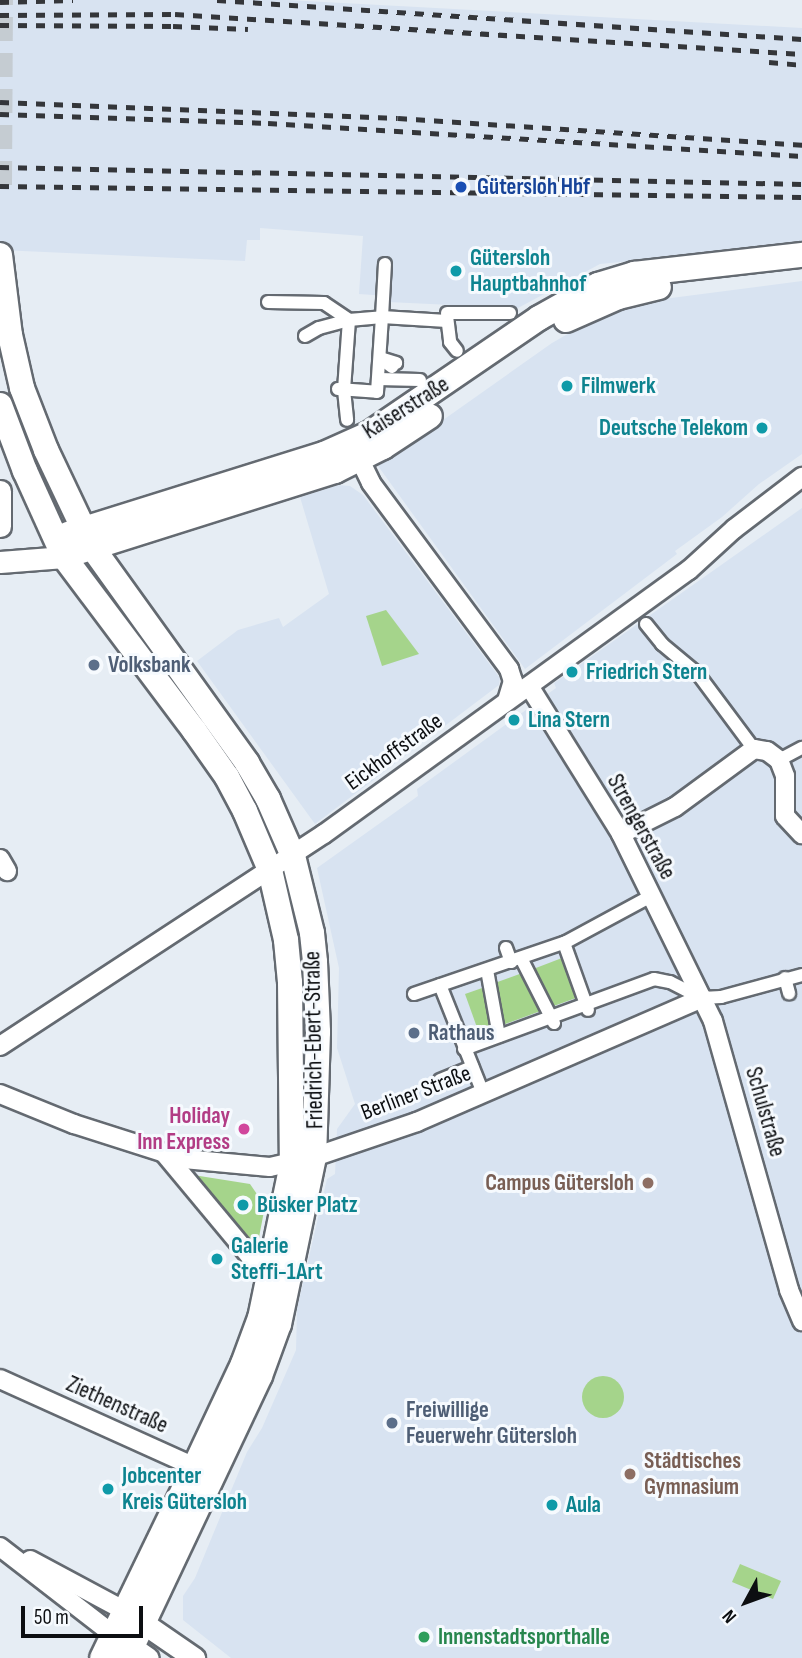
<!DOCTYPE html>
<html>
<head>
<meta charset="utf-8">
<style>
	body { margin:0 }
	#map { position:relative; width:802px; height:1658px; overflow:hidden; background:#e6edf4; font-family:"Sofia Sans Condensed",sans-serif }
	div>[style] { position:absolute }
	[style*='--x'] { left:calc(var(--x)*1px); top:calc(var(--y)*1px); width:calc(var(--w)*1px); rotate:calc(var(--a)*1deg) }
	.built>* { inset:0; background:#d8e3f1 }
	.green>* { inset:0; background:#a5d48b }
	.round { border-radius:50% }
	.secondary-tunnel>* { height:24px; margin-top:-12px; transform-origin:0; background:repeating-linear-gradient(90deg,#c5ccd2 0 24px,transparent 0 36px) }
	.roads { filter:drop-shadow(2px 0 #646a71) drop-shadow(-2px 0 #646a71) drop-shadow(0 2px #646a71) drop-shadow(0 -2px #646a71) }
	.pedestrian>* { height:12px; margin:-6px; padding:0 6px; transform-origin:6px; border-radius:6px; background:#fff }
	.minor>* { height:18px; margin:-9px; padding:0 9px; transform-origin:9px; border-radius:9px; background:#fff }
	.tertiary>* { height:21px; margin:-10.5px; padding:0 10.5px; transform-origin:10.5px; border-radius:10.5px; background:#fff }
	.secondary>* { height:24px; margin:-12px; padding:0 12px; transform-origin:12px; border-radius:12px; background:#fff }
	.rail>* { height:5px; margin-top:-2.5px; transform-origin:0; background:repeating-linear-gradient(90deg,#34363a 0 9px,transparent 0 18px) }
	.dots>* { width:19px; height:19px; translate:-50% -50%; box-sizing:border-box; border:4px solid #f6fafe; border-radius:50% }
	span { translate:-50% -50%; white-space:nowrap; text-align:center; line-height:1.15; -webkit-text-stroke:6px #f6fafe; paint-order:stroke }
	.transit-label { font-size:23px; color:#164399; font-weight:700 }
	.left { translate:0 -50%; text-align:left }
	.culture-label { font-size:23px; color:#0d838f; font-weight:700 }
	.right { translate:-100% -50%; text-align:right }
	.street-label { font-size:23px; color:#0c0e11 }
	.service-label { font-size:23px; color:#4e5e75; font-weight:700 }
	.hotel-label { font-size:23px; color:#b23c85; font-weight:700 }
	.education-label { font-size:23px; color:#785e54; font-weight:700 }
	.leisure-label { font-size:23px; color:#27864d; font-weight:700 }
	.north { position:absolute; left:711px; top:1567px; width:70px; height:70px; -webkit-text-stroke:5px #f6fafe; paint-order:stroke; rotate:229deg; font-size:19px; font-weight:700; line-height:28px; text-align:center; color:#0c0e11 }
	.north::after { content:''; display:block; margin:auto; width:24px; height:32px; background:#0c0e11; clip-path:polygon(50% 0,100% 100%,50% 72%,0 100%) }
	.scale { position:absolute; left:21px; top:1606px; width:122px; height:32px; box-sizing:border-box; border:4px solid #0c0e11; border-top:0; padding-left:9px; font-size:21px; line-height:24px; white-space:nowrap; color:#0c0e11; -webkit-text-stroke:5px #f6fafe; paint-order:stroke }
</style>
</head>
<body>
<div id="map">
	<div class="built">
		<div style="clip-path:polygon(0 0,287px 0,802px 28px,802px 244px,600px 264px,518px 308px,388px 302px,388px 296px,359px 294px,363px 236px,260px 228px,260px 240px,247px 240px,245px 261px,0 250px)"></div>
		<div style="clip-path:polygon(802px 281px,802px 454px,759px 484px,722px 517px,675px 551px,677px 554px,525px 669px,378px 466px,552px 343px,606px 312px,648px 301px)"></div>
		<div style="clip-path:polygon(338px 485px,350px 486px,363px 495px,500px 678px,499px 685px,315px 824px,197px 661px,238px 630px,279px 618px,283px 627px,329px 594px,300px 497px)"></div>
		<div style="clip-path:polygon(802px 508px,802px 1658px,231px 1658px,183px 1620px,183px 1596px,195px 1578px,247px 1452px,262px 1428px,296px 1350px,297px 1309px,327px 1179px,335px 1174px,337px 1129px,355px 1104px,337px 1048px,339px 968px,317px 868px,418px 796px,417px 789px,556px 688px,554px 683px)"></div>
	</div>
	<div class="green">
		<div style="clip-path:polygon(386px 610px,419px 654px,382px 666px,366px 616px)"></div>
		<div style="clip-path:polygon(562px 958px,576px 998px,551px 1007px,528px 971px)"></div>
		<div style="clip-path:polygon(525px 972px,546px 1009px,500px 1026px,492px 984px)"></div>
		<div style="clip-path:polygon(488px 986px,495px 1028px,479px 1033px,465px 994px)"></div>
		<div style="clip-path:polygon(187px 1174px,250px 1184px,265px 1206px,255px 1258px)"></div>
		<div class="round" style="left:582px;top:1376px;width:42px;height:42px"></div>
		<div style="clip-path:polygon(740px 1564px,781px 1581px,773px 1599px,732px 1582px)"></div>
	</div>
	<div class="secondary-tunnel">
		<div style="--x:0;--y:185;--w:185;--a:-89.7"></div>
	</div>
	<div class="roads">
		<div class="pedestrian">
			<div style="--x:268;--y:302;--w:56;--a:1"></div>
			<div style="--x:324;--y:303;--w:30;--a:34"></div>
			<div style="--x:349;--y:320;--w:70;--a:94.1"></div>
			<div style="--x:344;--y:390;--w:30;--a:84"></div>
			<div style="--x:447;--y:313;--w:63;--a:0"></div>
			<div style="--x:447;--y:316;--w:26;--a:83"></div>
			<div style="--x:450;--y:342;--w:11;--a:52"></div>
			<div style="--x:305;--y:336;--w:16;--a:-30"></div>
			<div style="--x:319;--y:328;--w:31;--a:-15"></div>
			<div style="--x:349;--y:320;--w:33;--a:-5"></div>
			<div style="--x:382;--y:317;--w:53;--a:-86.8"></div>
			<div style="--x:392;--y:367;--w:15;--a:-143"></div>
			<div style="--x:380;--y:358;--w:17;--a:17"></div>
			<div style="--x:378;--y:379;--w:42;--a:1.4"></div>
			<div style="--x:338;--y:389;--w:39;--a:4"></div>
			<div style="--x:377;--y:392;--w:75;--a:-86.2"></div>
			<div style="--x:382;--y:317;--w:65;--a:3.5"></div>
			<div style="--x:646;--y:624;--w:26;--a:51"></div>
			<div style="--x:662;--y:644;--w:47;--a:39.8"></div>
			<div style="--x:698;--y:674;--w:94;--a:53.3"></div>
			<div style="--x:779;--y:760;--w:26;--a:-28"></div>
			<div style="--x:564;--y:943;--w:71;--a:70.3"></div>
			<div style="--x:506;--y:948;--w:15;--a:70"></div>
			<div style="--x:521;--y:958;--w:73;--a:63.1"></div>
			<div style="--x:487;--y:970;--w:67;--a:79.7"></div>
			<div style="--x:785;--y:978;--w:16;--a:75"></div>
			<div style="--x:440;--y:985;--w:116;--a:68.3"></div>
			<div style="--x:414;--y:994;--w:161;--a:-18.9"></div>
			<div style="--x:566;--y:942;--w:97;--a:-28.4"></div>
			<div style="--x:464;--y:1049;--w:202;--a:-20.2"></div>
			<div style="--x:654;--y:979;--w:16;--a:11"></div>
			<div style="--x:670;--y:982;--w:36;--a:27"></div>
			<div style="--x:702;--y:998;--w:19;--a:-3"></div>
			<div style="--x:721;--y:997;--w:84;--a:-15.2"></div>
			<div style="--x:440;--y:1080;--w:35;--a:-22"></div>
		</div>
		<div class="minor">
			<div style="--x:363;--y:450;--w:10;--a:107"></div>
			<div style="--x:360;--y:460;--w:25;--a:64"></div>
			<div style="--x:371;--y:483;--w:232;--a:53.4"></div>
			<div style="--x:509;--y:669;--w:13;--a:72"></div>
			<div style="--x:513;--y:681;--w:21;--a:107"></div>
			<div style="--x:529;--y:686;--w:174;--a:58.1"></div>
			<div style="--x:621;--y:834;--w:208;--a:63.8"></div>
			<div style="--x:713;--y:1021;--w:280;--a:74.2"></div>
			<div style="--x:789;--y:1290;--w:34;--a:67"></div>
			<div style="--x:621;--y:834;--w:60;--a:-26.6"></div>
			<div style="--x:675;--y:807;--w:98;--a:-36.3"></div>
			<div style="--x:754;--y:749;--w:13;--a:9"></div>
			<div style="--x:767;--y:751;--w:15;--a:37"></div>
			<div style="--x:779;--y:760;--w:17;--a:69"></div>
			<div style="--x:785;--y:776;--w:40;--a:90"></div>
			<div style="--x:785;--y:816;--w:25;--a:47"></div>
			<div style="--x:0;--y:859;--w:14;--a:60"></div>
			<div style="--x:0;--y:1046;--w:387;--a:-33.2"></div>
			<div style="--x:324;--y:834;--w:450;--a:-35.9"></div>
			<div style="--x:689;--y:570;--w:61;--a:-42.3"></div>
			<div style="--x:734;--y:529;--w:86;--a:-37.4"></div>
			<div style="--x:0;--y:1094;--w:80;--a:22.1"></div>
			<div style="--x:74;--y:1124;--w:115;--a:17.7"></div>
			<div style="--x:184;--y:1159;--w:86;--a:5.3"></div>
			<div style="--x:270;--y:1167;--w:45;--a:-12.8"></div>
			<div style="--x:314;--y:1157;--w:109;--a:-18.8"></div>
			<div style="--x:417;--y:1122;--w:311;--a:-23.5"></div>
			<div style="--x:164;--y:1153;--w:165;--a:50.2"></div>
			<div style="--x:0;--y:1379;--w:224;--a:24.3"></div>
			<div style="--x:0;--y:1547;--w:144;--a:37.7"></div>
			<div style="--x:30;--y:1560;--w:108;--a:28.2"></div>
		</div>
		<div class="tertiary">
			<div style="--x:0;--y:491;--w:35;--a:90"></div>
			<div style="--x:0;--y:562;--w:64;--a:-4.5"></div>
			<div style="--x:130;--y:1614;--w:78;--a:34.5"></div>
			<div style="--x:119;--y:1638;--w:35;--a:35"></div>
		</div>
		<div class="secondary">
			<div style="--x:0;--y:255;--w:81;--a:82.9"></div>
			<div style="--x:10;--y:335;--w:54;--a:77.2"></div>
			<div style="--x:22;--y:388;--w:66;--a:68.8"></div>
			<div style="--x:46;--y:450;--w:107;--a:64.6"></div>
			<div style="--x:92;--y:547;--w:266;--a:54.3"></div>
			<div style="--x:247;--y:763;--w:42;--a:59.7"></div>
			<div style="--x:268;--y:799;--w:62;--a:66.3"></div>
			<div style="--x:293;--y:856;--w:79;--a:76.1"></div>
			<div style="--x:312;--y:933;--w:29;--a:84"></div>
			<div style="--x:315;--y:962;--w:70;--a:87.5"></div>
			<div style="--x:318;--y:1032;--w:125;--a:91.8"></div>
			<div style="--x:314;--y:1157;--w:171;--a:101.8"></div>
			<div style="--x:279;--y:1324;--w:55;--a:110.1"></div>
			<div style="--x:260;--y:1376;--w:312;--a:115.3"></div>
			<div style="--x:566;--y:320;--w:57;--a:-23.9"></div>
			<div style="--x:618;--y:297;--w:42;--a:-13.7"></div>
			<div style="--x:0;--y:405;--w:71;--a:69.3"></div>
			<div style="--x:25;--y:471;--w:94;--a:65.6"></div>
			<div style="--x:64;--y:557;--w:216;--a:53.1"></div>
			<div style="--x:194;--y:730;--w:57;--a:54.9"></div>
			<div style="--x:227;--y:777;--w:38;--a:62"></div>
			<div style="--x:245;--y:811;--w:64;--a:67"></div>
			<div style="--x:270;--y:870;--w:72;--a:77.1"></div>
			<div style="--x:286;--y:940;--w:42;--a:84.6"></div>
			<div style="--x:290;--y:982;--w:182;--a:89.4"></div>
			<div style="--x:292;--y:1164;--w:157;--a:101.7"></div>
			<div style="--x:260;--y:1318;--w:49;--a:110.3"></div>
			<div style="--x:243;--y:1364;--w:113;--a:115.2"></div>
			<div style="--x:195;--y:1466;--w:213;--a:115.8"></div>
			<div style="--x:68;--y:534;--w:268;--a:-17.4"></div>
			<div style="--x:324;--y:454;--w:49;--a:-24"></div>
			<div style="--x:369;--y:434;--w:206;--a:-34.3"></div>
			<div style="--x:539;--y:318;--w:68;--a:-29.2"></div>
			<div style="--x:598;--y:285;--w:38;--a:-17"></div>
			<div style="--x:634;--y:274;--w:169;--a:-6.5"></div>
			<div style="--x:78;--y:552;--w:269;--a:-17.5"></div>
			<div style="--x:335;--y:471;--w:54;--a:-26.6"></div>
			<div style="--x:383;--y:447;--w:56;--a:-33.4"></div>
		</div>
	</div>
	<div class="rail">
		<div style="--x:217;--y:0;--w:586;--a:3.81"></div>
		<div style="--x:0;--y:2;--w:73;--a:-1.6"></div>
		<div style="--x:0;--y:15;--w:175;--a:-0.3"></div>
		<div style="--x:175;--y:14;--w:628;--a:3.65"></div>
		<div style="--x:0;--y:25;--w:173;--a:0.3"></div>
		<div style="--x:173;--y:26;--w:75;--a:2.3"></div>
		<div style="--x:769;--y:62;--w:33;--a:5"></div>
		<div style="--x:0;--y:102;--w:398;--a:2.3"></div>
		<div style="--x:398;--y:118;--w:405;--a:3.8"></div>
		<div style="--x:0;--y:114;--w:268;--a:1.9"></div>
		<div style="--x:268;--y:123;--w:535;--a:3.54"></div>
		<div style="--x:0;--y:167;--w:802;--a:1.21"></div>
		<div style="--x:0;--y:186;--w:802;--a:0.79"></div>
	</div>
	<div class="dots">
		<div style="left:461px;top:187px;background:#1a4fb4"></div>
		<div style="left:456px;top:271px;background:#0f9aa8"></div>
		<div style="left:567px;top:386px;background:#0f9aa8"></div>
		<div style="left:762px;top:428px;background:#0f9aa8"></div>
		<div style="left:94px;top:665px;background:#5c6f8a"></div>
		<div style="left:572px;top:672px;background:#0f9aa8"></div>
		<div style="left:514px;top:720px;background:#0f9aa8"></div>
		<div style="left:414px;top:1033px;background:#5c6f8a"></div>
		<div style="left:244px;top:1129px;background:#d1479c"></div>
		<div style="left:648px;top:1183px;background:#8d6e63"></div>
		<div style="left:243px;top:1205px;background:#0f9aa8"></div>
		<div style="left:217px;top:1259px;background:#0f9aa8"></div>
		<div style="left:392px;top:1423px;background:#5c6f8a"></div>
		<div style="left:630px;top:1474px;background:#8d6e63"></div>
		<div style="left:108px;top:1489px;background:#0f9aa8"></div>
		<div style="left:552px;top:1505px;background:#0f9aa8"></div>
		<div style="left:424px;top:1637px;background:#2e9e5b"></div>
	</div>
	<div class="transit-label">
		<span class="left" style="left:477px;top:187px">Gütersloh Hbf</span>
	</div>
	<div class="culture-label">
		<span class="left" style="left:470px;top:271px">Gütersloh<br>Hauptbahnhof</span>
		<span class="left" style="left:581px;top:386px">Filmwerk</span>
		<span class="right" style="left:748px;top:428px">Deutsche Telekom</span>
		<span class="left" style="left:586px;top:672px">Friedrich Stern</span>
		<span class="left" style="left:528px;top:720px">Lina Stern</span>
		<span class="left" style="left:257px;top:1205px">Büsker Platz</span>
		<span class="left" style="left:231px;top:1259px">Galerie<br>Steffi-1Art</span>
		<span class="left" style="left:122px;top:1489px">Jobcenter<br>Kreis Gütersloh</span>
		<span class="left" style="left:566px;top:1505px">Aula</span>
	</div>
	<div class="street-label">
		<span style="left:406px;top:408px;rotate:-32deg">Kaiserstraße</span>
		<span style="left:394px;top:752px;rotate:-36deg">Eickhoffstraße</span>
		<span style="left:641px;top:827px;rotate:61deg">Strengerstraße</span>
		<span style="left:314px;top:1040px;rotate:-91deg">Friedrich-Ebert-Straße</span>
		<span style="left:416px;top:1093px;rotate:-21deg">Berliner Straße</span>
		<span style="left:765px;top:1112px;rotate:74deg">Schulstraße</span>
		<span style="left:117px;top:1405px;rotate:24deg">Ziethenstraße</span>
	</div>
	<div class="service-label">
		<span class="left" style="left:108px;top:665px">Volksbank</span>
		<span class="left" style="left:428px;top:1033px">Rathaus</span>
		<span class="left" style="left:406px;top:1423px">Freiwillige<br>Feuerwehr Gütersloh</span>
	</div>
	<div class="hotel-label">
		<span class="right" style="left:230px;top:1129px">Holiday<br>Inn Express</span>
	</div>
	<div class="education-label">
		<span class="right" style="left:634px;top:1183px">Campus Gütersloh</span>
		<span class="left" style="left:644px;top:1474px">Städtisches<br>Gymnasium</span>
	</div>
	<div class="leisure-label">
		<span class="left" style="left:438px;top:1637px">Innenstadtsporthalle</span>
	</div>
	<div class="north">N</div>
	<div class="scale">50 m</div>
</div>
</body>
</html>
